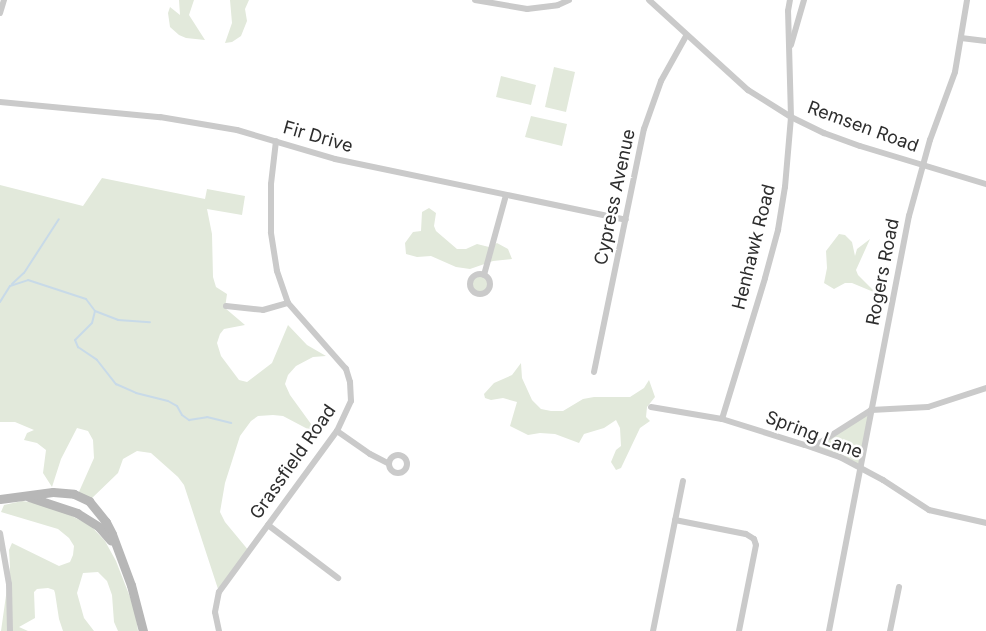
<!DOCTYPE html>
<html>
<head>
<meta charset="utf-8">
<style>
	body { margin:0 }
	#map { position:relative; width:986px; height:631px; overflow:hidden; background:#fff; font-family:Inter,sans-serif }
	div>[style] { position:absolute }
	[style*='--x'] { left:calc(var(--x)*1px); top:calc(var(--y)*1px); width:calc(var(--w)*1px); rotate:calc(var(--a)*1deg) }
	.green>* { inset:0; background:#e2e9db }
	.round { border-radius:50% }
	.stream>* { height:2px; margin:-1px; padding:0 1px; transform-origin:1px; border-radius:1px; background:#c8dae8 }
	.minor>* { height:6px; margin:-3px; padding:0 3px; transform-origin:3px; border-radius:3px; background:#cacaca }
	.minor>.ring { margin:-3px; padding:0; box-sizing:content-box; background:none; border:6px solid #cacaca; border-radius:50% }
	.secondary>* { height:9px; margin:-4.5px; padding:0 4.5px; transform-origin:4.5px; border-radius:4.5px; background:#b7b7b7 }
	span { translate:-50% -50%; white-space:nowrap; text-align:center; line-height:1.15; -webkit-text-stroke:5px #fff; paint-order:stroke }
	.street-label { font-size:18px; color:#2d2d2d }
</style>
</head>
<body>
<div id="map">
	<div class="green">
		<div style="clip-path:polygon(179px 0,194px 0,189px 15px,205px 40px,186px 38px,179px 35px,170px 27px,168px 13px,170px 7px,180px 15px)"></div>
		<div style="clip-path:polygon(230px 0,249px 0,245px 9px,247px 21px,241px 36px,232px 42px,225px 43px,232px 23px)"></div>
		<div style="clip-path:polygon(554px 67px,575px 72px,566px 112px,545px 107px)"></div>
		<div style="clip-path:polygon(501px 76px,536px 85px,531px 105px,496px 97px)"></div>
		<div style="clip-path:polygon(531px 116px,567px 124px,562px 146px,525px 137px)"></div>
		<div style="clip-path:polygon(102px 178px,205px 199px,207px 189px,245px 196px,242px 215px,207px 209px,212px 234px,213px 277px,216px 287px,227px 294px,225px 308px,245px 325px,224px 329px,220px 334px,217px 343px,221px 356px,239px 380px,247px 382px,272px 363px,288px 325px,307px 345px,326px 356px,313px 357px,296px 366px,288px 375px,285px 384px,290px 395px,319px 435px,283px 416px,273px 415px,258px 416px,251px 421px,240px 436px,225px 483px,220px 512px,225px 522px,249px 551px,219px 592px,184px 485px,178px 477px,151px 453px,137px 451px,123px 459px,118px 473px,90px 500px,78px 494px,94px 458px,93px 440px,88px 431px,77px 428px,61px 459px,52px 487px,43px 473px,46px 450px,37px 443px,24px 440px,27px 433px,34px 430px,15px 422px,0 422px,0 185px,83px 206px)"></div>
		<div style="clip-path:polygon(429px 208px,436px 213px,434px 226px,436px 231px,457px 249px,466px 249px,477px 244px,489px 247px,497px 243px,508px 249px,512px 259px,493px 261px,470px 269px,456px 267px,431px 256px,417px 257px,406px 254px,405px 243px,413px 232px,421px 231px,422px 212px)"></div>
		<div style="clip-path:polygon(839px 234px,845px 235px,852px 242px,855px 256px,857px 249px,870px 239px,856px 270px,858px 275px,876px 293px,852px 283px,845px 283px,834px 289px,824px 283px,827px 268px,826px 251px)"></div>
		<div class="round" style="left:472px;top:276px;width:16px;height:16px"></div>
		<div style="clip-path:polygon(521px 363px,522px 378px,532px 400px,541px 409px,551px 411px,563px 411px,583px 399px,594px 397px,630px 397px,644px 388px,649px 380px,655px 397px,647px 407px,646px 417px,650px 421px,640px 428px,621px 468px,616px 470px,611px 462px,616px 450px,621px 446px,620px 428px,616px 420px,604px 428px,584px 434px,579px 443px,555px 434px,540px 433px,528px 435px,510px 426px,517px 402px,503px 398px,491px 400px,485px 398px,484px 394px,494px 383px,512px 375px)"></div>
		<div style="clip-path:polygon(869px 413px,859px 465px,817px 447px)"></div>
		<div style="clip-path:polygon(22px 501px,43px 504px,72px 516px,91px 526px,105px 541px,116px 561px,135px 610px,138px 631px,118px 631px,114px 622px,112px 595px,107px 581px,98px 572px,83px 573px,77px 593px,84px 618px,94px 631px,63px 631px,59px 619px,55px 593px,54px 590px,48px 588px,37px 589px,34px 592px,35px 618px,19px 627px,28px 631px,1px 631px,10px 567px,9px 550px,12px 543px,59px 566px,70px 562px,73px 555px,74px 546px,69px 538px,58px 529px,1px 512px,4px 505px)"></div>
	</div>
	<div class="stream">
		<div style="--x:12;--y:284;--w:16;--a:-43"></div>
		<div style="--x:24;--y:273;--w:64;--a:-57.1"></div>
		<div style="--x:0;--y:302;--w:19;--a:-58"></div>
		<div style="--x:10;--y:286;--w:19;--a:-18"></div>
		<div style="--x:28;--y:280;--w:61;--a:18.1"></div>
		<div style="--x:86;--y:299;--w:15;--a:53"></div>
		<div style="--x:95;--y:311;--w:12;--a:104"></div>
		<div style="--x:92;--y:323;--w:24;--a:135"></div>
		<div style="--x:75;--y:340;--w:8;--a:67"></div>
		<div style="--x:78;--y:347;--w:23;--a:34"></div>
		<div style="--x:97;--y:360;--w:31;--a:52"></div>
		<div style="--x:116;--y:384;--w:22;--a:24"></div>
		<div style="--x:136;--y:393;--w:33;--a:14"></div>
		<div style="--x:168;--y:401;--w:10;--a:29"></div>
		<div style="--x:177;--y:406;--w:10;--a:61"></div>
		<div style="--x:182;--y:415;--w:9;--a:36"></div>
		<div style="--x:189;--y:420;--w:18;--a:-9"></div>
		<div style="--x:207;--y:417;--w:25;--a:14"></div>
		<div style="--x:95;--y:311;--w:25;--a:21"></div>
		<div style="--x:118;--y:320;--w:32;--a:4"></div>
	</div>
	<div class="minor">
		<div style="--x:475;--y:0;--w:53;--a:9.8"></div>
		<div style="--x:527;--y:9;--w:31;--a:-7"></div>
		<div style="--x:558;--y:5;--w:12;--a:-24"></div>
		<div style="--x:649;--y:0;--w:134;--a:42.3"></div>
		<div style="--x:748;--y:90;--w:51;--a:32.1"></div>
		<div style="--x:791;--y:117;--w:37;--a:26"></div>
		<div style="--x:824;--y:133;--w:38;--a:20"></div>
		<div style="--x:860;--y:146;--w:132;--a:16.8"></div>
		<div style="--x:0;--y:13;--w:14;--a:-73"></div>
		<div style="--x:961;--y:38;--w:25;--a:7"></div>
		<div style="--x:791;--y:45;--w:47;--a:-73.9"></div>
		<div style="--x:0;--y:102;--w:161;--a:5.4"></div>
		<div style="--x:160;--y:117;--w:78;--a:9.6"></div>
		<div style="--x:237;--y:130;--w:102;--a:16.5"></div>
		<div style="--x:335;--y:159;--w:297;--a:11.8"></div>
		<div class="ring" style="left:470px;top:274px;width:14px;height:14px"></div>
		<div style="--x:484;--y:275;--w:83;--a:-74.6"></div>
		<div style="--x:226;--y:306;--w:37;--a:6"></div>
		<div style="--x:263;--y:310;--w:26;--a:-16"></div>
		<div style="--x:594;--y:372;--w:248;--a:-78.4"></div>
		<div style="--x:644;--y:129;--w:51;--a:-70.5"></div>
		<div style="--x:661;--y:81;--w:51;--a:-60.9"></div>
		<div style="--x:651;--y:407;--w:72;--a:9.6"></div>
		<div style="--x:722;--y:419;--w:87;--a:17.4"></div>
		<div style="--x:805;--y:445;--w:37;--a:19"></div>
		<div style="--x:840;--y:457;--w:49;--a:28.1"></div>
		<div style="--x:883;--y:480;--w:55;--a:33.1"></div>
		<div style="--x:929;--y:510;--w:58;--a:12.8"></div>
		<div style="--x:722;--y:419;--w:147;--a:-73"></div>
		<div style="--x:765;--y:278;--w:50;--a:-74.8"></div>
		<div style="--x:778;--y:230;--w:44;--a:-80.8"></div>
		<div style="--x:785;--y:187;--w:70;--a:-85.1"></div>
		<div style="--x:791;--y:117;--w:106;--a:-91.6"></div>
		<div style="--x:788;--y:11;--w:11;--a:-80"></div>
		<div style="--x:337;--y:431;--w:40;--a:34.9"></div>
		<div style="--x:370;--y:454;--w:20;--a:27"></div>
		<div style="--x:813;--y:447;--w:69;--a:-32.5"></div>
		<div style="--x:871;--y:410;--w:57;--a:-3"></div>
		<div style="--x:928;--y:407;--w:61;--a:-18.1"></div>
		<div class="ring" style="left:389px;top:455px;width:12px;height:12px"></div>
		<div style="--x:675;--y:520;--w:72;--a:11.2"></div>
		<div style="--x:746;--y:534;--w:9;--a:32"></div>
		<div style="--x:754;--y:539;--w:6;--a:72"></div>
		<div style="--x:756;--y:545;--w:88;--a:101.2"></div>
		<div style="--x:268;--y:525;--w:88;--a:37.1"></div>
		<div style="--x:0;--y:533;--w:52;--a:80"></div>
		<div style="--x:9;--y:584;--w:47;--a:88.8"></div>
		<div style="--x:219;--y:631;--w:19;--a:-102"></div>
		<div style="--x:215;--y:612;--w:20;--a:-79"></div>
		<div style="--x:219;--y:592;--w:200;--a:-53.8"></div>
		<div style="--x:337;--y:431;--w:33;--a:-65"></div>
		<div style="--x:351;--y:401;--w:19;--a:-93"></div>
		<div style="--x:350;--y:382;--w:14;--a:-107"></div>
		<div style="--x:346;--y:369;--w:88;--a:-131.3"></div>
		<div style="--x:288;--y:303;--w:34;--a:-109"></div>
		<div style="--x:277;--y:271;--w:39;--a:-99"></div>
		<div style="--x:271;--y:232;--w:48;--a:-90"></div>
		<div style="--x:271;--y:184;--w:43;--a:-83.4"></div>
		<div style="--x:653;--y:631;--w:153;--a:-78.7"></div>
		<div style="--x:829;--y:631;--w:423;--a:-79.1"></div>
		<div style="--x:909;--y:216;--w:79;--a:-74.6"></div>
		<div style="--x:930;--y:140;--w:72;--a:-69.8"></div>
		<div style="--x:955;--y:72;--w:73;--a:-80.5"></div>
		<div style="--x:890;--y:631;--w:45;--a:-78.4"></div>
	</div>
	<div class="secondary">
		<div style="--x:29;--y:497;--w:51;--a:18.4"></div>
		<div style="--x:77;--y:513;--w:26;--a:32"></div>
		<div style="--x:99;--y:527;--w:18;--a:49"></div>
		<div style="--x:0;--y:499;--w:53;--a:-7.5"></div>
		<div style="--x:53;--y:492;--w:21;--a:5"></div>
		<div style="--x:74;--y:494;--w:17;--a:25"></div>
		<div style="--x:89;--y:501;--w:27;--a:51"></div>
		<div style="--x:106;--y:522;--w:13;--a:63"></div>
		<div style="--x:112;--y:534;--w:54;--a:69.6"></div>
		<div style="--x:131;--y:585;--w:48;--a:75.4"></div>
	</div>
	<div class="street-label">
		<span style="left:863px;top:127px;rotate:20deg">Remsen Road</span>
		<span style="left:318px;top:137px;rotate:16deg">Fir Drive</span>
		<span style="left:615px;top:197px;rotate:-78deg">Cypress Avenue</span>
		<span style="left:754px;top:247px;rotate:-76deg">Henhawk Road</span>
		<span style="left:883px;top:272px;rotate:-79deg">Rogers Road</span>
		<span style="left:814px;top:435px;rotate:21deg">Spring Lane</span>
		<span style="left:293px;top:462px;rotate:-55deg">Grassfield Road</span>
	</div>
</div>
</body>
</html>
